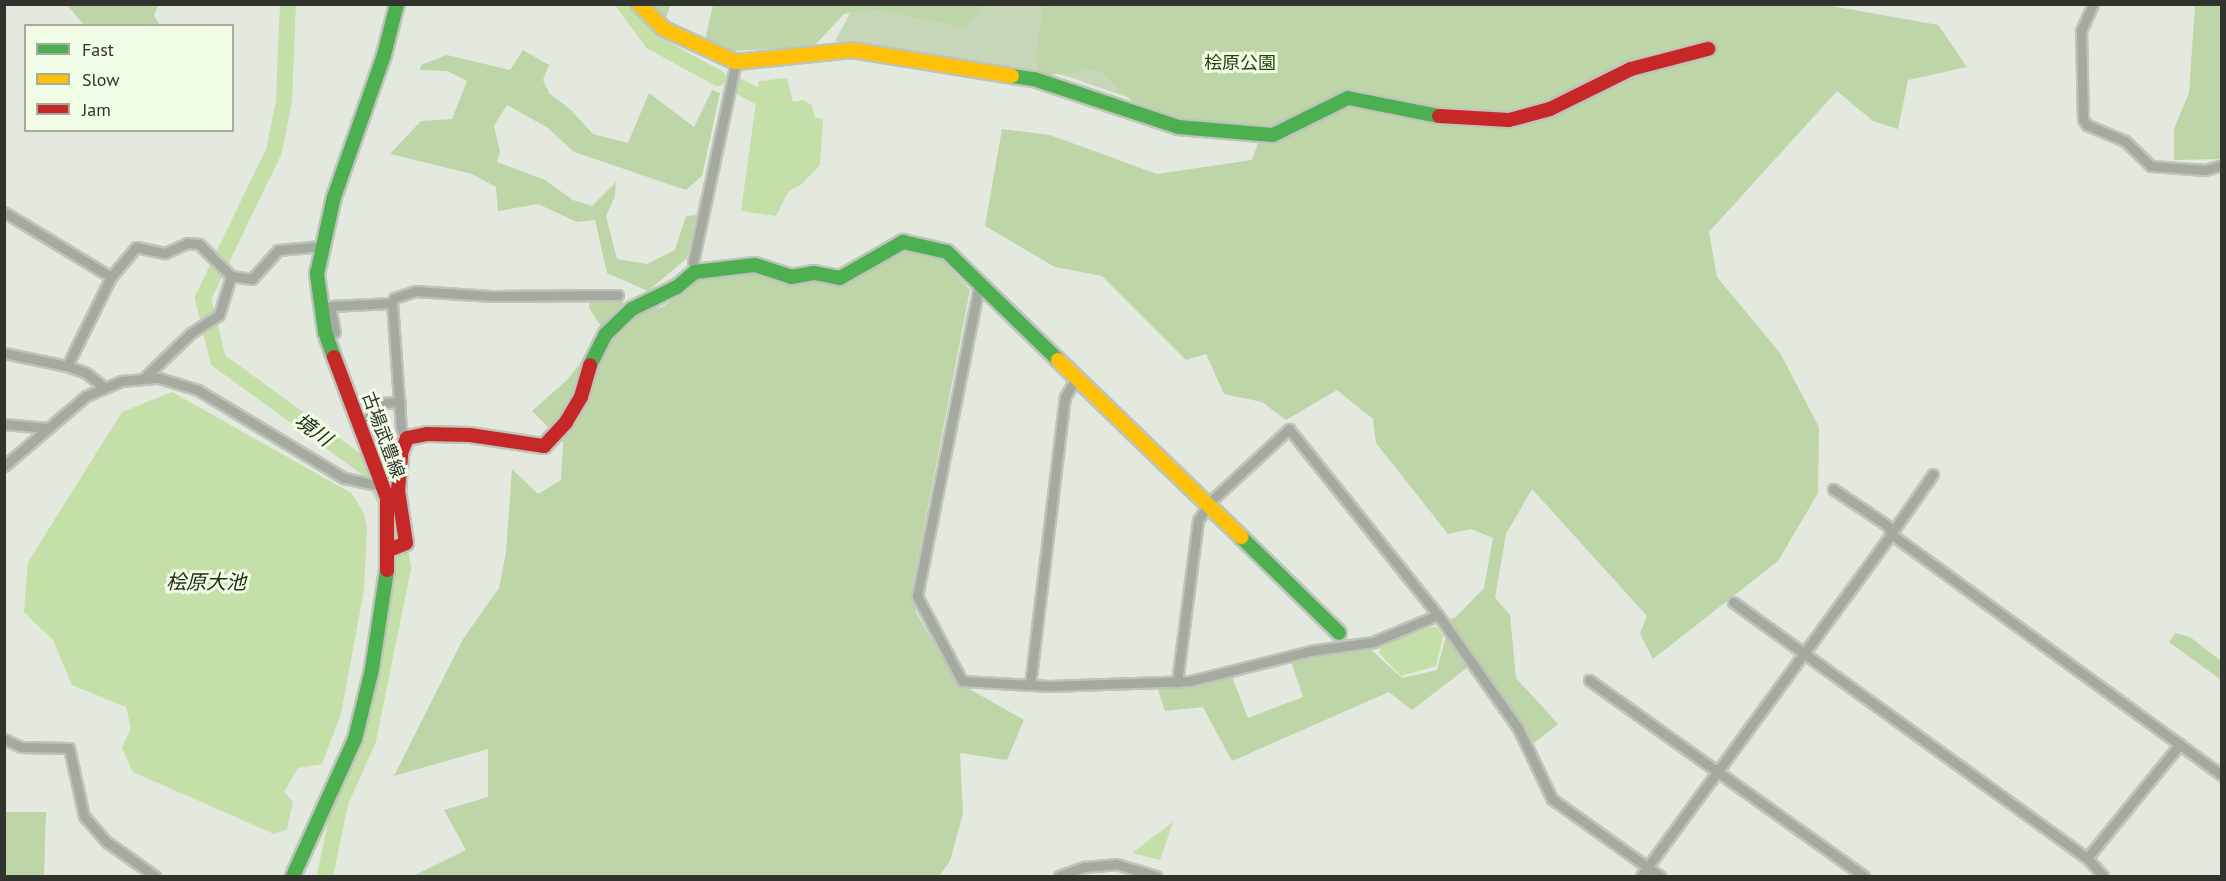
<!DOCTYPE html>
<html>
<head>
<meta charset="utf-8">
<style>
	body { margin:0 }
	#map { position:relative; width:2226px; height:881px; overflow:hidden; background:#e3e9de; font-family:"PT Sans","Noto Sans JP",sans-serif }
	div>[style] { position:absolute }
	[style*='--x'] { left:calc(var(--x)*1px); top:calc(var(--y)*1px); width:calc(var(--w)*1px); rotate:calc(var(--a)*1deg) }
	.green>* { inset:0; background:#c7d6b8 }
	.forest>* { inset:0; background:#bed5a7 }
	.water>* { inset:0; background:#c4dfa7 }
	.river>* { height:16px; margin:-8px; padding:0 8px; transform-origin:8px; border-radius:8px; background:#c4dfa7 }
	.roads { filter:drop-shadow(2px 0 #bfc4bb) drop-shadow(-2px 0 #bfc4bb) drop-shadow(0 2px #bfc4bb) drop-shadow(0 -2px #bfc4bb) }
	.street>* { height:9px; margin:-4.5px; padding:0 4.5px; transform-origin:4.5px; border-radius:4.5px; background:#a4aa9f }
	.fast>* { height:14px; margin:-7px; padding:0 7px; transform-origin:7px; border-radius:7px; background:#4caf50 }
	.slow>* { height:14px; margin:-7px; padding:0 7px; transform-origin:7px; border-radius:7px; background:#ffc107 }
	.jam>* { height:14px; margin:-7px; padding:0 7px; transform-origin:7px; border-radius:7px; background:#c62828 }
	span { translate:-50% -50%; white-space:nowrap; text-align:center; line-height:1.15; -webkit-text-stroke:6px #f1fce7; paint-order:stroke }
	.park-label { font-size:18px; color:#2a410b }
	.street-label { font-size:18px; color:#30342c }
	.water-label { font-size:20px; color:#202f10; font-style:italic }
	.frame { position:absolute; inset:0; border:6px solid #30342c; pointer-events:none }
	.legend { position:absolute; left:24px; top:24px; width:210px; height:108px; box-sizing:border-box; background:#f1fce7; border:2px solid #a4ac9c; margin:0; padding:8px 10px; list-style:none; font-size:18px; color:#30342c }
	.legend li { display:flex; align-items:center; gap:12px; height:30px }
	.legend b { width:30px; border:2px solid #a4ac9c }
</style>
</head>
<body>
<div id="map">
	<div class="green">
		<div style="clip-path:polygon(891px 4px,1466px 5px,1174px 113px,1063px 75px,835px 41px,854px 6px)"></div>
	</div>
	<div class="forest">
		<div style="clip-path:polygon(67px 5px,158px 5px,154px 16px,160px 25px,84px 25px)"></div>
		<div style="clip-path:polygon(645px 5px,670px 5px,665px 22px)"></div>
		<div style="clip-path:polygon(713px 5px,713px 4px,982px 5px,966px 27px,869px 9px,844px 14px,813px 47px,731px 51px,705px 40px)"></div>
		<div style="clip-path:polygon(1044px 5px,1826px 5px,1938px 25px,1967px 67px,1908px 80px,1898px 129px,1873px 121px,1837px 91px,1709px 232px,1717px 277px,1780px 353px,1819px 427px,1818px 493px,1778px 561px,1653px 659px,1640px 634px,1647px 616px,1532px 489px,1506px 534px,1495px 598px,1510px 615px,1516px 678px,1558px 724px,1534px 743px,1476px 661px,1412px 710px,1389px 692px,1232px 761px,1203px 707px,1165px 711px,1157px 687px,1232px 677px,1248px 718px,1303px 697px,1291px 662px,1369px 648px,1402px 678px,1437px 670px,1446px 636px,1436px 624px,1456px 617px,1484px 588px,1493px 538px,1471px 529px,1448px 534px,1376px 443px,1373px 419px,1337px 390px,1286px 420px,1262px 402px,1224px 394px,1206px 354px,1186px 360px,1102px 276px,1055px 267px,985px 226px,1002px 129px,1050px 135px,1157px 174px,1252px 160px,1263px 129px,1145px 113px,1097px 69px,1038px 76px,1036px 51px)"></div>
		<div style="clip-path:polygon(2195px 5px,2221px 5px,2221px 159px,2174px 160px,2174px 129px,2189px 93px)"></div>
		<div style="clip-path:polygon(523px 50px,549px 65px,543px 80px,549px 93px,571px 110px,593px 134px,628px 143px,649px 93px,694px 127px,712px 90px,720px 93px,702px 176px,686px 190px,574px 152px,548px 128px,507px 105px,494px 126px,500px 152px,497px 162px,545px 180px,573px 200px,592px 206px,616px 182px,615px 196px,606px 216px,617px 259px,647px 264px,675px 250px,686px 216px,697px 215px,687px 258px,648px 291px,607px 273px,595px 220px,577px 222px,538px 204px,498px 211px,496px 187px,472px 174px,390px 154px,421px 121px,452px 119px,467px 81px,447px 71px,420px 70px,421px 65px,447px 55px,510px 70px)"></div>
		<div style="clip-path:polygon(898px 251px,937px 254px,970px 290px,911px 594px,917px 614px,957px 682px,1024px 720px,1007px 760px,960px 753px,963px 813px,950px 861px,939px 876px,413px 876px,466px 850px,444px 810px,488px 797px,488px 749px,394px 776px,463px 639px,499px 588px,506px 553px,512px 469px,538px 494px,561px 480px,563px 442px,532px 411px,567px 380px,601px 336px,602px 328px,589px 308px,590px 299px,618px 298px,633px 312px,662px 307px,682px 293px,694px 276px,754px 268px,840px 286px)"></div>
		<div style="clip-path:polygon(2175px 633px,2190px 637px,2221px 661px,2221px 680px,2169px 642px)"></div>
		<div style="clip-path:polygon(5px 812px,46px 812px,44px 876px,5px 876px)"></div>
	</div>
	<div class="water">
		<div style="clip-path:polygon(787px 78px,793px 102px,803px 100px,812px 105px,815px 118px,823px 119px,820px 165px,802px 184px,788px 192px,776px 216px,741px 211px,759px 81px)"></div>
		<div style="clip-path:polygon(172px 392px,351px 493px,364px 513px,367px 529px,364px 590px,341px 714px,322px 764px,298px 768px,284px 792px,293px 802px,287px 829px,274px 834px,133px 772px,122px 748px,131px 728px,126px 707px,72px 685px,53px 640px,24px 612px,28px 562px,122px 412px)"></div>
		<div style="clip-path:polygon(1431px 627px,1437px 627px,1443px 636px,1436px 666px,1401px 676px,1379px 653px,1381px 646px)"></div>
		<div style="clip-path:polygon(1173px 822px,1160px 860px,1132px 853px)"></div>
	</div>
	<div class="river">
		<div style="--x:288;--y:4;--w:97;--a:92.4"></div>
		<div style="--x:284;--y:101;--w:51;--a:101.3"></div>
		<div style="--x:274;--y:151;--w:163;--a:115.8"></div>
		<div style="--x:203;--y:298;--w:64;--a:76.4"></div>
		<div style="--x:218;--y:360;--w:185;--a:36"></div>
		<div style="--x:368;--y:469;--w:35;--a:61"></div>
		<div style="--x:385;--y:500;--w:38;--a:72"></div>
		<div style="--x:397;--y:536;--w:33;--a:79"></div>
		<div style="--x:403;--y:568;--w:176;--a:101.5"></div>
		<div style="--x:368;--y:740;--w:69;--a:114"></div>
		<div style="--x:340;--y:803;--w:75;--a:101.6"></div>
		<div style="--x:624;--y:4;--w:47;--a:53.6"></div>
		<div style="--x:652;--y:42;--w:75;--a:28.6"></div>
		<div style="--x:740;--y:87;--w:19;--a:28"></div>
	</div>
	<div class="roads">
		<div class="street">
			<div style="--x:2093;--y:4;--w:30;--a:114"></div>
			<div style="--x:2081;--y:31;--w:88;--a:88.7"></div>
			<div style="--x:2083;--y:119;--w:7;--a:56"></div>
			<div style="--x:2087;--y:125;--w:41;--a:22.8"></div>
			<div style="--x:2125;--y:141;--w:36;--a:44"></div>
			<div style="--x:2151;--y:166;--w:54;--a:4.2"></div>
			<div style="--x:2205;--y:170;--w:18;--a:-16"></div>
			<div style="--x:4;--y:212;--w:125;--a:31.3"></div>
			<div style="--x:111;--y:277;--w:99;--a:116.3"></div>
			<div style="--x:695;--y:272;--w:10;--a:-101"></div>
			<div style="--x:693;--y:262;--w:205;--a:-77.9"></div>
			<div style="--x:111;--y:277;--w:39;--a:-50"></div>
			<div style="--x:136;--y:247;--w:30;--a:12"></div>
			<div style="--x:165;--y:253;--w:24;--a:-24"></div>
			<div style="--x:187;--y:243;--w:12;--a:5"></div>
			<div style="--x:199;--y:244;--w:45;--a:45"></div>
			<div style="--x:231;--y:276;--w:21;--a:8"></div>
			<div style="--x:252;--y:279;--w:39;--a:-48"></div>
			<div style="--x:278;--y:250;--w:44;--a:-5.2"></div>
			<div style="--x:979;--y:286;--w:316;--a:101.3"></div>
			<div style="--x:917;--y:596;--w:96;--a:62.1"></div>
			<div style="--x:962;--y:681;--w:87;--a:3.3"></div>
			<div style="--x:1049;--y:686;--w:141;--a:-2"></div>
			<div style="--x:1190;--y:681;--w:124;--a:-14"></div>
			<div style="--x:1310;--y:651;--w:64;--a:-8.1"></div>
			<div style="--x:1373;--y:642;--w:70;--a:-22.6"></div>
			<div style="--x:392;--y:303;--w:125;--a:85.9"></div>
			<div style="--x:401;--y:428;--w:13;--a:67"></div>
			<div style="--x:327;--y:337;--w:9;--a:-32"></div>
			<div style="--x:335;--y:332;--w:26;--a:-101"></div>
			<div style="--x:330;--y:306;--w:62;--a:-2.8"></div>
			<div style="--x:392;--y:303;--w:5;--a:-68"></div>
			<div style="--x:394;--y:298;--w:22;--a:-18"></div>
			<div style="--x:415;--y:291;--w:76;--a:3.8"></div>
			<div style="--x:491;--y:296;--w:127;--a:-0.5"></div>
			<div style="--x:4;--y:353;--w:64;--a:11.7"></div>
			<div style="--x:67;--y:366;--w:20;--a:20"></div>
			<div style="--x:86;--y:373;--w:23;--a:38"></div>
			<div style="--x:143;--y:379;--w:66;--a:-43.8"></div>
			<div style="--x:191;--y:333;--w:33;--a:-33"></div>
			<div style="--x:219;--y:315;--w:41;--a:-72.9"></div>
			<div style="--x:359;--y:422;--w:17;--a:-25"></div>
			<div style="--x:374;--y:415;--w:14;--a:-60"></div>
			<div style="--x:381;--y:403;--w:19;--a:-3"></div>
			<div style="--x:4;--y:424;--w:43;--a:5.3"></div>
			<div style="--x:4;--y:466;--w:108;--a:-40.5"></div>
			<div style="--x:86;--y:396;--w:38;--a:-23"></div>
			<div style="--x:121;--y:381;--w:38;--a:-5"></div>
			<div style="--x:159;--y:378;--w:41;--a:17.1"></div>
			<div style="--x:198;--y:390;--w:170;--a:31.1"></div>
			<div style="--x:344;--y:478;--w:39;--a:12"></div>
			<div style="--x:1833;--y:489;--w:66;--a:33.9"></div>
			<div style="--x:1888;--y:526;--w:9;--a:69"></div>
			<div style="--x:1891;--y:534;--w:73;--a:-55"></div>
			<div style="--x:1733;--y:602;--w:437;--a:35.9"></div>
			<div style="--x:2087;--y:858;--w:24;--a:48"></div>
			<div style="--x:1589;--y:680;--w:338;--a:35.5"></div>
			<div style="--x:1177;--y:682;--w:163;--a:-82.6"></div>
			<div style="--x:1198;--y:520;--w:24;--a:-55"></div>
			<div style="--x:1212;--y:500;--w:105;--a:-42.7"></div>
			<div style="--x:1289;--y:429;--w:238;--a:51.3"></div>
			<div style="--x:1438;--y:615;--w:138;--a:54.7"></div>
			<div style="--x:1518;--y:728;--w:79;--a:64.4"></div>
			<div style="--x:1552;--y:799;--w:133;--a:35.5"></div>
			<div style="--x:1030;--y:685;--w:290;--a:-83.1"></div>
			<div style="--x:1065;--y:397;--w:20;--a:-60"></div>
			<div style="--x:4;--y:739;--w:19;--a:25"></div>
			<div style="--x:21;--y:747;--w:48;--a:1.2"></div>
			<div style="--x:69;--y:748;--w:70;--a:77.6"></div>
			<div style="--x:84;--y:816;--w:35;--a:49"></div>
			<div style="--x:107;--y:842;--w:59;--a:35.3"></div>
			<div style="--x:2087;--y:858;--w:147;--a:-50.8"></div>
			<div style="--x:1059;--y:876;--w:27;--a:-20"></div>
			<div style="--x:1084;--y:867;--w:32;--a:-5"></div>
			<div style="--x:1116;--y:864;--w:42;--a:16.7"></div>
			<div style="--x:1641;--y:876;--w:424;--a:-53.8"></div>
			<div style="--x:1891;--y:534;--w:409;--a:36.1"></div>
		</div>
		<div class="fast">
			<div style="--x:1012;--y:76;--w:22;--a:8"></div>
			<div style="--x:1034;--y:79;--w:152;--a:18.4"></div>
			<div style="--x:1178;--y:127;--w:95;--a:4.8"></div>
			<div style="--x:1273;--y:135;--w:84;--a:-26.3"></div>
			<div style="--x:1348;--y:98;--w:93;--a:11.2"></div>
			<div style="--x:334;--y:357;--w:27;--a:-110"></div>
			<div style="--x:325;--y:332;--w:59;--a:-97.9"></div>
			<div style="--x:317;--y:274;--w:79;--a:-77.6"></div>
			<div style="--x:334;--y:197;--w:151;--a:-70.6"></div>
			<div style="--x:384;--y:55;--w:53;--a:-75.7"></div>
			<div style="--x:590;--y:365;--w:35;--a:-63"></div>
			<div style="--x:606;--y:334;--w:36;--a:-44"></div>
			<div style="--x:632;--y:309;--w:50;--a:-26.1"></div>
			<div style="--x:677;--y:287;--w:23;--a:-40"></div>
			<div style="--x:695;--y:272;--w:60;--a:-6.7"></div>
			<div style="--x:755;--y:265;--w:38;--a:18"></div>
			<div style="--x:791;--y:277;--w:23;--a:-10"></div>
			<div style="--x:814;--y:273;--w:26;--a:11"></div>
			<div style="--x:840;--y:278;--w:73;--a:-29.7"></div>
			<div style="--x:903;--y:242;--w:45;--a:12.8"></div>
			<div style="--x:947;--y:252;--w:155;--a:44.2"></div>
			<div style="--x:1241;--y:537;--w:137;--a:44.4"></div>
			<div style="--x:293;--y:876;--w:150;--a:-65.7"></div>
			<div style="--x:355;--y:739;--w:72;--a:-76.3"></div>
			<div style="--x:372;--y:669;--w:100;--a:-81.4"></div>
		</div>
		<div class="slow">
			<div style="--x:639;--y:4;--w:35;--a:45"></div>
			<div style="--x:664;--y:29;--w:79;--a:24.6"></div>
			<div style="--x:736;--y:62;--w:117;--a:-5.9"></div>
			<div style="--x:852;--y:50;--w:162;--a:9.2"></div>
			<div style="--x:1058;--y:360;--w:255;--a:44"></div>
		</div>
		<div class="jam">
			<div style="--x:1439;--y:116;--w:70;--a:3.3"></div>
			<div style="--x:1509;--y:120;--w:42;--a:-15"></div>
			<div style="--x:1550;--y:109;--w:90;--a:-26.3"></div>
			<div style="--x:1631;--y:69;--w:80;--a:-14.6"></div>
			<div style="--x:334;--y:357;--w:151;--a:69.4"></div>
			<div style="--x:387;--y:498;--w:72;--a:90"></div>
			<div style="--x:389;--y:550;--w:18;--a:-22"></div>
			<div style="--x:406;--y:543;--w:53;--a:-98.7"></div>
			<div style="--x:398;--y:491;--w:38;--a:-85"></div>
			<div style="--x:401;--y:453;--w:16;--a:-68"></div>
			<div style="--x:407;--y:438;--w:20;--a:-11"></div>
			<div style="--x:427;--y:434;--w:43;--a:1.3"></div>
			<div style="--x:470;--y:435;--w:75;--a:8.5"></div>
			<div style="--x:544;--y:446;--w:33;--a:-47"></div>
			<div style="--x:566;--y:422;--w:29;--a:-59"></div>
			<div style="--x:581;--y:397;--w:33;--a:-74"></div>
		</div>
	</div>
	<div class="park-label">
		<span style="left:1240px;top:63px">桧原公園</span>
	</div>
	<div class="street-label">
		<span style="left:383px;top:435px;rotate:70deg">古場武豊線</span>
	</div>
	<div class="water-label">
		<span style="left:313px;top:430px;rotate:36deg">境川</span>
		<span style="left:206px;top:582px">桧原大池</span>
	</div>
	<div class="frame"></div>
	<ul class="legend">
	<li><b style="height:8px;background:#4caf50"></b>Fast</li>
	<li><b style="height:8px;background:#ffc107"></b>Slow</li>
	<li><b style="height:8px;background:#c62828"></b>Jam</li>
	</ul>
</div>
</body>
</html>
